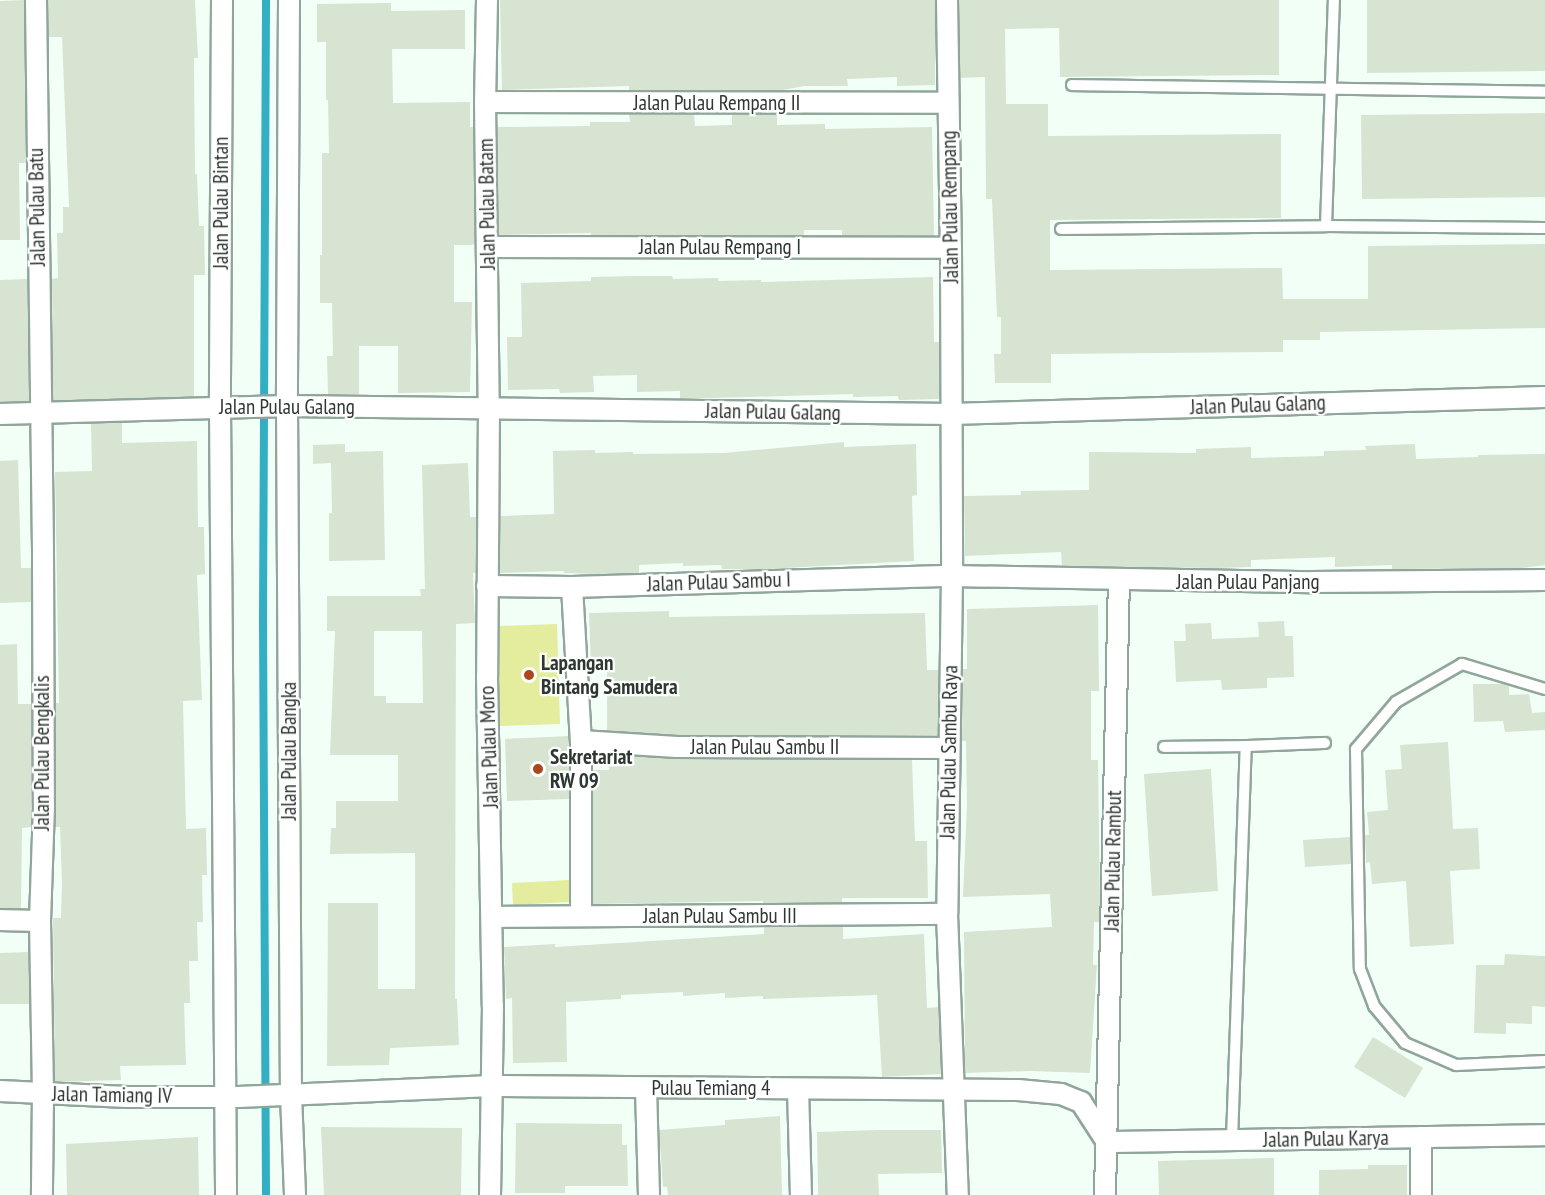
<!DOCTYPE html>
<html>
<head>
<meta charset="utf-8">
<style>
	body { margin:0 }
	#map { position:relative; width:1545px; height:1195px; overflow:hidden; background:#f1fff7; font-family:"PT Sans Narrow",sans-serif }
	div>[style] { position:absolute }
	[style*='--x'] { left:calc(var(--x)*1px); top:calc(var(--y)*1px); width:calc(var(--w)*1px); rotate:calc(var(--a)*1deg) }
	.green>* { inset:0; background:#e4ed9d }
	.stream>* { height:8px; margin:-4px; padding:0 4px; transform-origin:4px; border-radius:4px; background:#33afc3 }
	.building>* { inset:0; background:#d7e4d2 }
	.roads { filter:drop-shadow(2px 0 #91a69b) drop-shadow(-2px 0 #91a69b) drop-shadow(0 2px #91a69b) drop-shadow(0 -2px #91a69b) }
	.service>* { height:10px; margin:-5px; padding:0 5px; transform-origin:5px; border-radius:5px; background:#fff }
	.minor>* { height:20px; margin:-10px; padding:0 10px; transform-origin:10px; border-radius:10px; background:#fff }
	.dots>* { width:16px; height:16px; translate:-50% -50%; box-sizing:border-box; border:3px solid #fff; border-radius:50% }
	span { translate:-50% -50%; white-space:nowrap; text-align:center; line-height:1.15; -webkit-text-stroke:4.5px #fff; paint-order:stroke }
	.street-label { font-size:21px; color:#2e3732 }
	.poi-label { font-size:21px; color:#2e3732; font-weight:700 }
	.left { translate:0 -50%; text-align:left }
</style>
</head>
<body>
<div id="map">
	<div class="green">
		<div style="clip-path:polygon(557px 624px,560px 724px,500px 726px,497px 626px)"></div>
		<div style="clip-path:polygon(569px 880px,570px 902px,513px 905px,512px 883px)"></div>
	</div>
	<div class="stream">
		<div style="--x:266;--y:1195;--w:577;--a:-90.3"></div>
		<div style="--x:263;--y:618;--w:618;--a:-89.72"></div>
	</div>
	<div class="building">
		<div style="clip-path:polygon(24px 0,26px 163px,19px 163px,20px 240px,0 240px,0 1px)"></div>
		<div style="clip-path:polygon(48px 0,195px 0,198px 58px,194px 58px,195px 174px,197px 174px,199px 226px,204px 226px,205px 275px,194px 275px,194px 397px,53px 401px,52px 279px,58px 278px,57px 233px,63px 233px,63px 207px,69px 207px,62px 37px,48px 37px)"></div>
		<div style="clip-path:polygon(500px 0,935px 0,935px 85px,897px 86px,897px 77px,847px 79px,848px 86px,805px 86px,777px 91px,629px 90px,629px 86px,502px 90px)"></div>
		<div style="clip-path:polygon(959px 0,1279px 0,1279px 75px,1060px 77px,1059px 28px,1005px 29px,1006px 104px,1048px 104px,1048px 136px,1281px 134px,1281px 218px,1050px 220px,1050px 270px,1282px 268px,1283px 299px,1368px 299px,1368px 246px,1545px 244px,1545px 328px,1320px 332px,1320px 340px,1283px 340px,1283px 352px,1051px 354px,1051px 383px,995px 383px,994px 354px,1001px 354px,1001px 317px,997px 317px,992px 199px,986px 199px,985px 77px,960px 78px)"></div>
		<div style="clip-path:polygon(1367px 0,1545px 0,1545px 71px,1367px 73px)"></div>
		<div style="clip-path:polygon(391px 3px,391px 11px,465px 10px,465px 49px,392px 49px,393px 103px,470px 102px,470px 127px,473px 127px,475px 241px,473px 245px,454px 245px,454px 302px,472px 302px,470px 392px,398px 393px,398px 346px,359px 346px,359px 394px,328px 394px,327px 356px,333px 356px,332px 303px,320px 303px,320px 255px,322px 255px,322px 153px,329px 153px,328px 100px,326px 100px,326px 42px,317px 42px,317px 4px)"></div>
		<div style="clip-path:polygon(1545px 113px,1545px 197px,1362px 199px,1361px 115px)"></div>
		<div style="clip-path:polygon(629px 114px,694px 114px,695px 126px,732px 125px,732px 115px,777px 115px,777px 125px,825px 124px,825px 129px,932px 127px,934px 236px,842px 236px,842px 230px,804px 230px,804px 236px,591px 235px,591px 233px,499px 235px,497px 127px,590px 126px,590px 122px,630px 122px)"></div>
		<div style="clip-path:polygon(634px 276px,672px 276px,673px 279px,718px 278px,718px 281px,761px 280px,761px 282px,933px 277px,934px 342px,939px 342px,939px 399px,899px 400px,898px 396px,853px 397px,853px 394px,680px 399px,680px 391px,637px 392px,637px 375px,593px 376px,594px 392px,560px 393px,559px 389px,508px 390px,507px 337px,522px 337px,521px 283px,591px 281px,591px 277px)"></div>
		<div style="clip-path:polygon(28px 279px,29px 401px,0 402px,0 280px)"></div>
		<div style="clip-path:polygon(91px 423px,122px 423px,122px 443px,197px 441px,198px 527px,204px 527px,205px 574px,197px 575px,202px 700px,183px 701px,186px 829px,206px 828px,207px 875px,202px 875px,203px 922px,197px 922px,198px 961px,189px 961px,190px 1003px,184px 1003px,186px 1065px,120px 1066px,121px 1080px,55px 1082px,53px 918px,61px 918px,62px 883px,60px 827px,55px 827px,56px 703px,59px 703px,55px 472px,92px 471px)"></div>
		<div style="clip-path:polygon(844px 442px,844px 447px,916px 444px,917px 495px,912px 496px,914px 561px,767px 569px,722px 569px,721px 565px,683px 566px,683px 563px,639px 565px,639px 573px,599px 574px,564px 573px,564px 571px,500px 573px,500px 516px,554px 514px,553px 451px,595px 450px,595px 453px,633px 452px,633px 454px,724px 453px)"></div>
		<div style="clip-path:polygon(345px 444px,345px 452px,383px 451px,385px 560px,329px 561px,329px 513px,332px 513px,331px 463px,313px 464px,313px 445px)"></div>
		<div style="clip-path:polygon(1415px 444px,1416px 459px,1478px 457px,1478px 455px,1545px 454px,1545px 565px,1522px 568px,1392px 569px,1392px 565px,1335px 567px,1335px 557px,1251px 560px,1251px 567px,1217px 568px,1062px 566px,1061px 552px,965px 556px,964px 496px,1021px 495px,1021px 491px,1089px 490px,1089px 452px,1196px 453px,1196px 449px,1251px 447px,1251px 458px,1324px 456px,1324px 451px,1366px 450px,1365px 446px)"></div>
		<div style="clip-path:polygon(18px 460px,21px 568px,31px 568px,31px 602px,0 603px,0 461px)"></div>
		<div style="clip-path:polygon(evenodd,468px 463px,470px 517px,476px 517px,476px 573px,473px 573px,475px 623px,456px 624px,455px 999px,457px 999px,459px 1045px,390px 1048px,389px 1065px,327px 1066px,328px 903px,378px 903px,378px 989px,415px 989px,415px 853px,330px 854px,331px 828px,336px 828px,336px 801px,398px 801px,398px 755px,330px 755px,335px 631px,327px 631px,327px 596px,421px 596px,420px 589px,425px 589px,422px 465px,468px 463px,374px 631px,422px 631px,423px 703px,386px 703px,386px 696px,374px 696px,374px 631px)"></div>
		<div style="clip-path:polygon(1098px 605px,1099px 691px,1091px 691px,1091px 760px,1098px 760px,1100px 905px,1099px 922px,1094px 922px,1093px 965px,1097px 965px,1090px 1073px,1030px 1071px,965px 1073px,964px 932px,1052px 927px,1050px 894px,963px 897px,967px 804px,966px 741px,962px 741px,963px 669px,967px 669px,967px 609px)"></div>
		<div style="clip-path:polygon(669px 611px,669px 617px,925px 613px,927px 670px,939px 670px,938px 736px,677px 735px,607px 731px,607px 669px,591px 669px,589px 613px)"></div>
		<div style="clip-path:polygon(1284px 621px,1285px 636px,1293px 636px,1294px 677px,1267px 678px,1267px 688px,1222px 690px,1221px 680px,1176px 682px,1174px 641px,1186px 641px,1185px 624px,1211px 623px,1212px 639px,1259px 637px,1258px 622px)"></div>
		<div style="clip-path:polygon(17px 644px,18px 704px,32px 704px,31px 827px,22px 828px,21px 909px,0 908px,0 645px)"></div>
		<div style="clip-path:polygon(1473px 684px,1502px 684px,1509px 686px,1509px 695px,1529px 694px,1532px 713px,1545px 712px,1545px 730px,1505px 732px,1503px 721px,1474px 722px)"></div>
		<div style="clip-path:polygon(569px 736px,569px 799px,507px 801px,505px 739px)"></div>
		<div style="clip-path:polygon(1448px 742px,1453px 829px,1478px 828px,1480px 869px,1450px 871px,1454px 944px,1410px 947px,1406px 881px,1372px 884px,1370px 862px,1366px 863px,1365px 835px,1369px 835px,1367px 812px,1388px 810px,1385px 770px,1402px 769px,1400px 745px)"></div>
		<div style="clip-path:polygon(608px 755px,677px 759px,912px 760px,915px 841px,927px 841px,928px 898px,842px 898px,842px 903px,763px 903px,763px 901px,593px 904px,593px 770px,609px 770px)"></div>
		<div style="clip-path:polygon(1211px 769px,1218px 891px,1152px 896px,1144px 774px)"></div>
		<div style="clip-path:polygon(1350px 837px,1351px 864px,1305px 867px,1303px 840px)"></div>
		<div style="clip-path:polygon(764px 927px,843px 927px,843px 939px,924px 934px,927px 1008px,939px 1007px,941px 1074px,882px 1077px,877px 995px,763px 999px,763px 996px,725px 998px,725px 993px,683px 996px,683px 992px,621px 995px,621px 999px,566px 1002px,567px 1062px,513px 1063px,512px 998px,506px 999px,504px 947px,555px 944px,555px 947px,764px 934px)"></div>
		<div style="clip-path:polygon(29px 952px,29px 1004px,0 1004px,0 953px)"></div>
		<div style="clip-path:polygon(1505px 954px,1545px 956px,1545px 1007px,1532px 1006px,1532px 1024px,1506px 1023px,1506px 1034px,1474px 1033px,1476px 965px,1504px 965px)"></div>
		<div style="clip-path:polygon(1373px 1037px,1423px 1068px,1405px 1098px,1354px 1067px)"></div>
		<div style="clip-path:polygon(780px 1116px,782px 1195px,668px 1195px,667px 1187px,663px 1187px,659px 1130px,725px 1125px,725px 1120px)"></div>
		<div style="clip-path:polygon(516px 1123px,622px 1124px,622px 1145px,627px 1145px,628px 1186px,565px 1186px,565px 1193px,515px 1193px)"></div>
		<div style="clip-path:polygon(321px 1127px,462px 1128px,461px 1195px,324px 1195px)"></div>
		<div style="clip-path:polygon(878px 1130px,941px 1130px,942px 1173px,878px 1174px,879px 1195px,818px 1195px,817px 1132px)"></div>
		<div style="clip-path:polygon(198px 1137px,199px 1195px,67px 1195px,66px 1144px)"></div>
		<div style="clip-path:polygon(1274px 1158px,1274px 1195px,1159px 1195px,1158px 1161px)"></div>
		<div style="clip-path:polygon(1368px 1165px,1407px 1165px,1407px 1195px,1319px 1195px,1319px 1170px,1368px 1169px)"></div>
	</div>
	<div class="roads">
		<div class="service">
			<div style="--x:1072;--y:85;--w:473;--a:0.8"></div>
			<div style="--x:1326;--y:226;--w:226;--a:-88"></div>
			<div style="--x:1061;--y:229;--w:265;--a:-0.6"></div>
			<div style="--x:1326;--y:226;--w:219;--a:0.5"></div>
			<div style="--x:1545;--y:689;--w:87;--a:-163.2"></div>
			<div style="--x:1462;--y:664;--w:76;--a:150.1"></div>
			<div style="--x:1396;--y:702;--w:62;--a:130.4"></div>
			<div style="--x:1356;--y:749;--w:220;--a:89"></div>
			<div style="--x:1360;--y:969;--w:40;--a:69"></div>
			<div style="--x:1374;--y:1006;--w:48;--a:50"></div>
			<div style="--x:1405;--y:1043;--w:56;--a:23.3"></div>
			<div style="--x:1456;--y:1065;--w:89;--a:-2.6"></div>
			<div style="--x:1164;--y:747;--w:82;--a:-0.7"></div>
			<div style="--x:1232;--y:1140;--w:394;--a:-88"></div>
			<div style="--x:1246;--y:746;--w:79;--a:-2.2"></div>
		</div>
		<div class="minor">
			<div style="--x:36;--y:0;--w:552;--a:89.27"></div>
			<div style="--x:43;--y:552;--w:254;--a:89.8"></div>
			<div style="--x:44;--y:806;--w:115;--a:92"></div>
			<div style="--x:40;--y:921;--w:172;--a:89"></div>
			<div style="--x:43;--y:1093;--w:102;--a:90.6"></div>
			<div style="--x:222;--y:0;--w:407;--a:90.3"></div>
			<div style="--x:220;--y:407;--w:788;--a:89.56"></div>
			<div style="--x:289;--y:0;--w:406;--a:90.3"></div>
			<div style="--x:287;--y:406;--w:689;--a:89.67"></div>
			<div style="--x:291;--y:1095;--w:100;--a:87.7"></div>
			<div style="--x:487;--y:0;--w:102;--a:91.1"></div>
			<div style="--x:485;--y:102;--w:306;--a:89.3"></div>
			<div style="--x:489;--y:408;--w:268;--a:90.4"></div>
			<div style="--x:487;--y:676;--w:330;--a:89"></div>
			<div style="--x:493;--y:1006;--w:189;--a:90.9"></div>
			<div style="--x:947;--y:0;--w:248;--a:89.1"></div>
			<div style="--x:951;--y:248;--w:328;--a:89.8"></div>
			<div style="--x:952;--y:576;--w:338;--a:90.8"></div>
			<div style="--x:947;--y:914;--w:281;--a:87.8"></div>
			<div style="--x:485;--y:102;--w:463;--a:0.1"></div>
			<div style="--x:488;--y:247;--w:463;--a:0.1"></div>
			<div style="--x:0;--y:414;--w:287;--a:-1.6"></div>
			<div style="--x:287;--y:406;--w:663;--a:0.69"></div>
			<div style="--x:950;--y:414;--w:595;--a:-1.64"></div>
			<div style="--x:487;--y:586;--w:85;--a:0.7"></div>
			<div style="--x:572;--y:587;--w:380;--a:-1.7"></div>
			<div style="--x:952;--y:576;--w:360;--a:1"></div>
			<div style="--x:1312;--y:582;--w:233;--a:-0.5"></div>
			<div style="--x:572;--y:587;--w:154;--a:86.7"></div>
			<div style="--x:581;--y:741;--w:175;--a:90"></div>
			<div style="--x:581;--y:741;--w:96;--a:3.6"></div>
			<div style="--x:677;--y:747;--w:271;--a:0.2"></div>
			<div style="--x:492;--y:917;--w:455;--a:-0.4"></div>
			<div style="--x:0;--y:920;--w:40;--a:1.4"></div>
			<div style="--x:646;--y:1088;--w:107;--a:88.4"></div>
			<div style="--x:798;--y:1089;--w:106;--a:88.4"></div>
			<div style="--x:0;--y:1091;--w:127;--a:2.7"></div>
			<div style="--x:127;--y:1097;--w:111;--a:0"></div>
			<div style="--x:238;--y:1097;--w:254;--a:-2.5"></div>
			<div style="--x:492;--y:1086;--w:526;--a:0.44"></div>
			<div style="--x:1018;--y:1090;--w:43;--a:5.3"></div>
			<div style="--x:1061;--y:1094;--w:22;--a:22"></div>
			<div style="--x:1081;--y:1102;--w:48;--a:57"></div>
			<div style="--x:1107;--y:1142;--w:438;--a:-0.9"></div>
			<div style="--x:1105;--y:1195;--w:615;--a:-88.7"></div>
			<div style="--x:1421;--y:1195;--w:58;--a:-90"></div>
		</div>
	</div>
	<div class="dots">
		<div style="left:529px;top:675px;background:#ac461c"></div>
		<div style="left:538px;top:769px;background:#ac461c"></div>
	</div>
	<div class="street-label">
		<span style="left:717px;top:103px">Jalan Pulau Rempang II</span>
		<span style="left:221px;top:203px;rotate:-90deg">Jalan Pulau Bintan</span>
		<span style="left:487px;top:204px;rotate:-91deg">Jalan Pulau Batam</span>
		<span style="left:37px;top:207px;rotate:-91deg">Jalan Pulau Batu</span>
		<span style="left:950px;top:207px;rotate:-91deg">Jalan Pulau Rempang</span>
		<span style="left:720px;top:247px">Jalan Pulau Rempang I</span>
		<span style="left:1258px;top:405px;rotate:-2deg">Jalan Pulau Galang</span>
		<span style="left:287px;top:407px">Jalan Pulau Galang</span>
		<span style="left:773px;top:412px;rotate:1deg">Jalan Pulau Galang</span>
		<span style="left:719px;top:582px;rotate:-2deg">Jalan Pulau Sambu I</span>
		<span style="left:1248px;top:582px">Jalan Pulau Panjang</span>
		<span style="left:489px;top:747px;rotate:-92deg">Jalan Pulau Moro</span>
		<span style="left:765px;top:747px">Jalan Pulau Sambu II</span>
		<span style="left:289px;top:751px;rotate:-90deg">Jalan Pulau Bangka</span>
		<span style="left:949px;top:752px;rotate:-89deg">Jalan Pulau Sambu Raya</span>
		<span style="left:42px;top:753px;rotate:-90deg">Jalan Pulau Bengkalis</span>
		<span style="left:1113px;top:861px;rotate:-89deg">Jalan Pulau Rambut</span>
		<span style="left:720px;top:916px">Jalan Pulau Sambu III</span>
		<span style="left:711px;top:1088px">Pulau Temiang 4</span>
		<span style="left:112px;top:1095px;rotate:1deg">Jalan Tamiang IV</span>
		<span style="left:1326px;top:1139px;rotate:-1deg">Jalan Pulau Karya</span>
	</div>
	<div class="poi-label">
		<span class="left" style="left:541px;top:675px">Lapangan<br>Bintang Samudera</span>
		<span class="left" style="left:550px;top:769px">Sekretariat<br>RW 09</span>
	</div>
</div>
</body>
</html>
